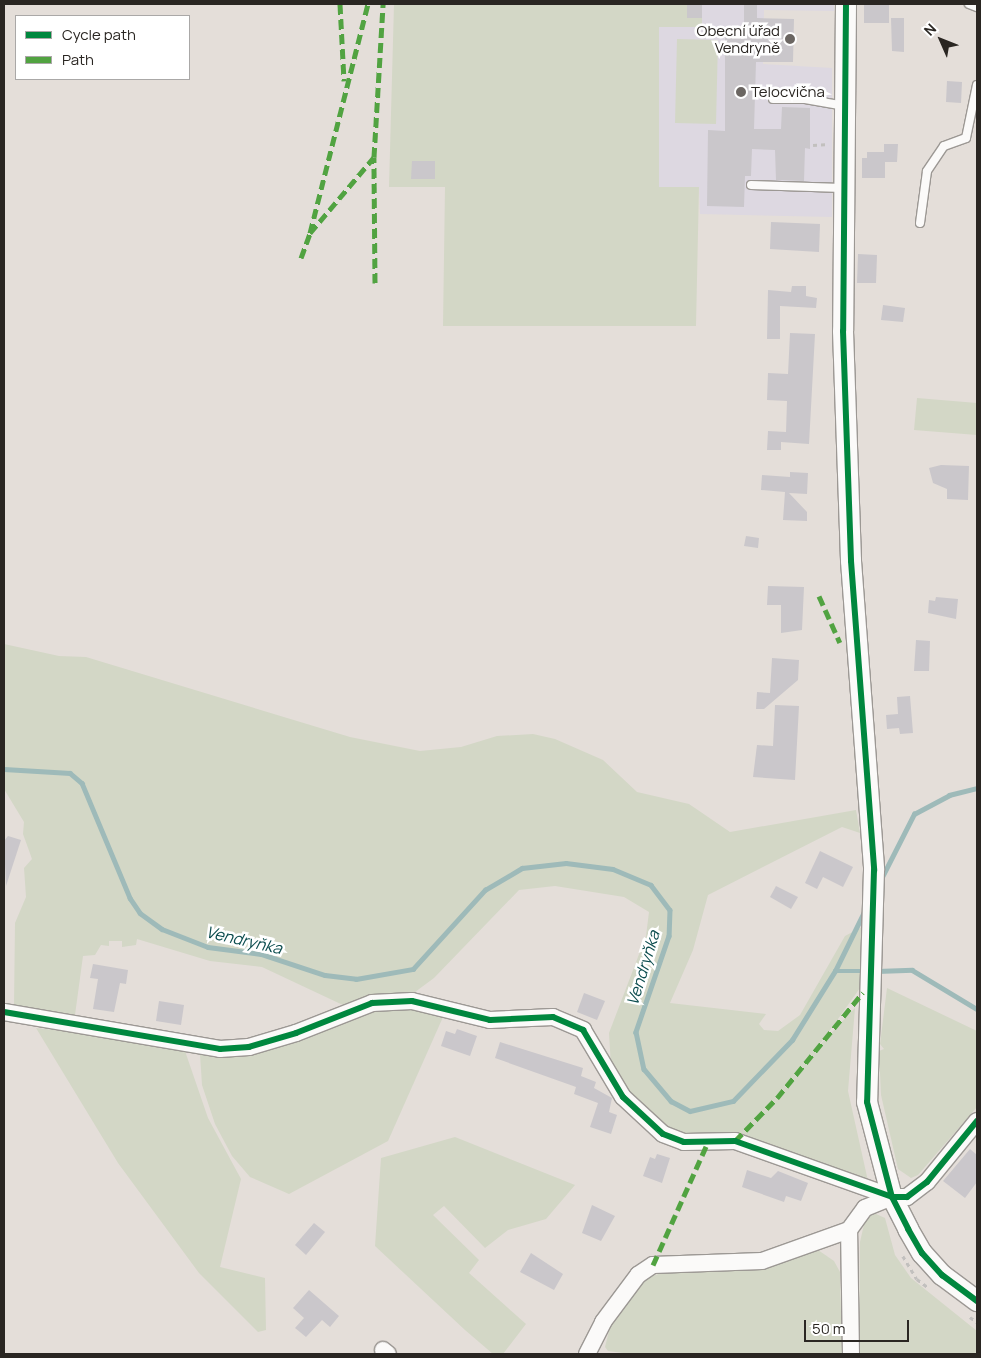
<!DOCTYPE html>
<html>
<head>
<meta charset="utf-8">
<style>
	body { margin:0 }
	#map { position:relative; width:981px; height:1358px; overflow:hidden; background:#e4ded9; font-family:Manrope,sans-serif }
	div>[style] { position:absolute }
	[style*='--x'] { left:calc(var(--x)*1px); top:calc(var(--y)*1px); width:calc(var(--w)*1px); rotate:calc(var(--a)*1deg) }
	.education>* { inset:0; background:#ddd8e1 }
	.green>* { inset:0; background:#d3d7c6 }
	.stream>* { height:4.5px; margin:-2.25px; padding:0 2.25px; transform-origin:2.25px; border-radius:2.25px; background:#9ebab9 }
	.building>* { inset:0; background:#cac7cb }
	.path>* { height:2.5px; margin-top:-1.25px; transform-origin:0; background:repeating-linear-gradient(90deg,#c2c0be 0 4px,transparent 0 8px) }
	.roads { filter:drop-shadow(1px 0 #9c9894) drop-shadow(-1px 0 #9c9894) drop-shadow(0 1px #9c9894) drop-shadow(0 -1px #9c9894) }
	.service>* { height:8px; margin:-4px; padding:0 4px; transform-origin:4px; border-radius:4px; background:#fbfaf9 }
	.minor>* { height:16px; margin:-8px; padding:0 8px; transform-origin:8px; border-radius:8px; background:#fbfaf9 }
	.tertiary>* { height:20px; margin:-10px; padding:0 10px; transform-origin:10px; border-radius:10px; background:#fbfaf9 }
	.quiet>* { height:5px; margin-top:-2.5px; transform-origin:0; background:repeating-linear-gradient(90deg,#51a341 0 10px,transparent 0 15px) }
	.cycleway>* { height:6px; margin:-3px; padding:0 3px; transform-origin:3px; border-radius:3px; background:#00873e }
	.dots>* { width:14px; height:14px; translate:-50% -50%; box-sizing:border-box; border:2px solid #fff; border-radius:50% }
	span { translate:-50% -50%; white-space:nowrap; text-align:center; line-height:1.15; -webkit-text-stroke:5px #fff; paint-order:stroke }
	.poi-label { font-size:15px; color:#2a2622 }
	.right { translate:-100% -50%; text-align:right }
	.left { translate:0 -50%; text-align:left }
	.water-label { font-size:16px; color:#0b4c4e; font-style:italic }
	.frame { position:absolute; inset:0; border:5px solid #2a2622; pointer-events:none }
	.legend { position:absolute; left:15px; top:15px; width:175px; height:65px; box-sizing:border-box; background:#fff; border:1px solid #aaa8a7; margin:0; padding:6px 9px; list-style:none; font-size:15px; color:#2a2622 }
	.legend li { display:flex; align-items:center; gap:10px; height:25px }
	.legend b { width:25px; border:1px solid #aaa8a7 }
	.north { position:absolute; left:916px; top:15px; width:50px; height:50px; -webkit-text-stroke:4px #fff; paint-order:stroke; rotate:314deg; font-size:14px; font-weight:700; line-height:20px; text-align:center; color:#2a2622 }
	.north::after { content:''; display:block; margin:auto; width:18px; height:22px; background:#2a2622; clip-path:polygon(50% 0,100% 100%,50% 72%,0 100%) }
	.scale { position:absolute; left:804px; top:1320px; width:105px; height:22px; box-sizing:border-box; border:2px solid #2a2622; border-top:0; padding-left:6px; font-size:15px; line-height:18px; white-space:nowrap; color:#2a2622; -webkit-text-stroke:4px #fff; paint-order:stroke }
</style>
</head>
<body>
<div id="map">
	<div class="education">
		<div style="clip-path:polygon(702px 4px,834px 4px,834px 11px,764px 10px,763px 64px,832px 68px,832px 217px,700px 214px,699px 187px,659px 187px,659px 27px,702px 27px)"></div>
	</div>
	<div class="green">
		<div style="clip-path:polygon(394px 4px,702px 4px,702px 27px,659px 27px,659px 187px,699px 187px,696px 326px,443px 326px,445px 187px,389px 187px)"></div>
		<div style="clip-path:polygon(677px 39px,718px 40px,716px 124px,675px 123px)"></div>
		<div style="clip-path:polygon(917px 398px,977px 403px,977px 435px,914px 430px)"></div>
		<div style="clip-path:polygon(4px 644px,59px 656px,86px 657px,350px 737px,420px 751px,461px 747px,497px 736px,533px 734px,555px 739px,603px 760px,637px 792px,689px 804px,730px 832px,856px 810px,860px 833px,842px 827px,708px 895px,693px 950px,670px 1003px,766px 1014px,759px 1024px,764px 1030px,778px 1031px,800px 1015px,845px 936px,862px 927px,860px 988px,818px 1047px,855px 1008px,848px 1091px,868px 1181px,675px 1132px,639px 1108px,611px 1067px,609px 1033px,646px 936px,649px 912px,624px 897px,555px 886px,519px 890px,434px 978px,411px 995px,345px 1006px,262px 967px,210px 961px,137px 939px,136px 945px,122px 947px,122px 941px,109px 941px,109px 946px,101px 945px,95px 955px,83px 956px,75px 1015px,14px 1005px,15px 923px,26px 897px,24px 868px,32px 859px,23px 834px,24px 822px,4px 789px)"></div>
		<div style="clip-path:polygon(887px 988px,977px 1031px,977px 1107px,918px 1175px,911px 1178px,898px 1169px,881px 1095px,879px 1051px,884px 1049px,880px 1044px)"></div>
		<div style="clip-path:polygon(396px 1004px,443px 1017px,388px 1141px,289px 1194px,250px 1177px,232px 1156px,215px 1124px,202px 1085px,200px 1054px)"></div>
		<div style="clip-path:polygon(36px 1028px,152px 1041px,185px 1051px,208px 1118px,241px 1179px,220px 1267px,265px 1278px,266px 1330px,258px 1332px,199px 1273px,118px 1163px)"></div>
		<div style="clip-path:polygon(455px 1137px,575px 1185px,546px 1219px,508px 1230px,485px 1248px,444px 1206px,433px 1215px,479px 1260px,469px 1273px,526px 1324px,503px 1354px,493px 1354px,465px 1330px,375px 1246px,381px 1158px)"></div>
		<div style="clip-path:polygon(874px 1213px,885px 1218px,895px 1255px,911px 1278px,977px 1331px,977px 1354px,859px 1354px,860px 1242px,865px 1220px)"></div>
		<div style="clip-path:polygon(818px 1250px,834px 1261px,840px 1272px,842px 1354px,631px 1354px,608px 1351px,605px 1347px,610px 1327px,645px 1279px,661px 1273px,757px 1269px)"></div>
	</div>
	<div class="stream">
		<div style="--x:4;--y:769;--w:66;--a:3.5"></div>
		<div style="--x:70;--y:773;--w:16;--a:40"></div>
		<div style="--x:82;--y:783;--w:125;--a:67.3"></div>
		<div style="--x:130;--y:898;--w:18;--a:56"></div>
		<div style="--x:140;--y:913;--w:27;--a:36"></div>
		<div style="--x:162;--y:929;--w:49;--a:21.4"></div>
		<div style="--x:208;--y:947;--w:53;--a:7.5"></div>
		<div style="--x:261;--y:954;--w:67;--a:18.2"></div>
		<div style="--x:325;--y:975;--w:31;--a:7"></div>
		<div style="--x:356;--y:979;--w:58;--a:-10"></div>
		<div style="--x:413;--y:969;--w:107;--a:-47.7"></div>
		<div style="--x:485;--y:890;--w:43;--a:-30.7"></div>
		<div style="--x:522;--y:868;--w:44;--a:-6.5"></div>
		<div style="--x:566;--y:863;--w:47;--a:7.3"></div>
		<div style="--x:613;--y:869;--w:41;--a:22.8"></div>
		<div style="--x:651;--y:885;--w:31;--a:53"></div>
		<div style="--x:670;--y:910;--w:26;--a:92"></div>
		<div style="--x:669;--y:936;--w:102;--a:109"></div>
		<div style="--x:636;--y:1032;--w:38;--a:78"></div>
		<div style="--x:644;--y:1069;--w:42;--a:49.8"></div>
		<div style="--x:671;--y:1101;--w:21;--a:28"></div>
		<div style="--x:690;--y:1111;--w:44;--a:-13.1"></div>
		<div style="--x:733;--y:1101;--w:85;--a:-46"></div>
		<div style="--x:792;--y:1040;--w:81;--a:-58.1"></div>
		<div style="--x:835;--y:971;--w:66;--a:-63.8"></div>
		<div style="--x:881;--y:879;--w:73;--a:-63.1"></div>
		<div style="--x:914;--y:814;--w:40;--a:-28"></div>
		<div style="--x:949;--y:795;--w:29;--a:-14"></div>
		<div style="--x:835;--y:971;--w:32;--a:0"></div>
		<div style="--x:877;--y:971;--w:35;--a:-2"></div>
		<div style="--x:912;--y:970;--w:76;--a:31"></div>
	</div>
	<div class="building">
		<div style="clip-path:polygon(687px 4px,702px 4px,702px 18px,687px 18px)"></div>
		<div style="clip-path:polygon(744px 4px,757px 4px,757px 18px,794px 19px,793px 62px,756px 62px,754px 129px,781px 129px,782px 107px,810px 108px,810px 149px,805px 148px,804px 181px,776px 180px,775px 150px,752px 149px,751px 176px,745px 176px,744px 207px,707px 206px,708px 130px,725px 131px,725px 36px,744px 36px)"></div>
		<div style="clip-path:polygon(864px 4px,889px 4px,889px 23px,864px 23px)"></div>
		<div style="clip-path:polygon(891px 18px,904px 18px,904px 52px,892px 51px)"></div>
		<div style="clip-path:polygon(947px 81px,962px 82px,961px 103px,946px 102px)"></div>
		<div style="clip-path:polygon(884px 144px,898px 144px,897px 162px,885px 162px,885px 178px,862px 178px,862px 158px,867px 158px,867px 152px,884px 152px)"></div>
		<div style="clip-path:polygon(412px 161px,435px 161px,435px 179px,411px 179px)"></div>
		<div style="clip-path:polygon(771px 222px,820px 224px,819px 252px,770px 249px)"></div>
		<div style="clip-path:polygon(858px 254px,877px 255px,876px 283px,857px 283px)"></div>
		<div style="clip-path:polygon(792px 286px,806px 286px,806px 296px,817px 298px,816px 308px,780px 306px,780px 339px,767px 339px,768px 290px,791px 292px)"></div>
		<div style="clip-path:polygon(883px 305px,905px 308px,903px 322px,881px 320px)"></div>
		<div style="clip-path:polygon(790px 333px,815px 334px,809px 444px,781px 442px,781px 450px,767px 450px,768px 431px,786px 432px,787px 401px,767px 400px,768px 373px,788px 374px)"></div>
		<div style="clip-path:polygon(941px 465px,969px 466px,968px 500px,947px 499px,947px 489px,933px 483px,929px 468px)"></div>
		<div style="clip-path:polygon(790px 472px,808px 473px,807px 494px,789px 493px,807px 512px,807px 521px,783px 520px,785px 492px,761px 490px,762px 475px,790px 477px)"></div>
		<div style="clip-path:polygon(746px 536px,759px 538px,758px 548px,744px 546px)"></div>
		<div style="clip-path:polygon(768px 586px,804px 587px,802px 630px,781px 633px,781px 605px,767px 605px)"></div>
		<div style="clip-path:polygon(936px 597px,958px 599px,956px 619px,928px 613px,929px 600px,935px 601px)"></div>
		<div style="clip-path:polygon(916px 640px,930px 641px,929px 671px,914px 671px)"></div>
		<div style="clip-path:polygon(772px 658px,799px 660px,798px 680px,764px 709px,756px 709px,757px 692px,770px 693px)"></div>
		<div style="clip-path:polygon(910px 696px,913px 733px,900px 734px,899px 728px,887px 729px,886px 715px,898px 714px,897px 697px)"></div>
		<div style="clip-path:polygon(775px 705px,799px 706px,795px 780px,753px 777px,757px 745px,773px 746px)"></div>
		<div style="clip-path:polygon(8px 836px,21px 840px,6px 886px,4px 841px)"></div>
		<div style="clip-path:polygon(820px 851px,853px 867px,843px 887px,823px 877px,817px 889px,805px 883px)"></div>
		<div style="clip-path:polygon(776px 886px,798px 897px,791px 909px,770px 897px)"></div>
		<div style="clip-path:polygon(93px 964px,128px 970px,126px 984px,120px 983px,114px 1012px,93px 1009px,98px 979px,90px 978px)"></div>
		<div style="clip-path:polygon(584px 993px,605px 1001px,597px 1020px,577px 1012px)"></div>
		<div style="clip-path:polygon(159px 1001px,184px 1005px,181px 1025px,156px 1021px)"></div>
		<div style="clip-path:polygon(457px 1029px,477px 1036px,470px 1056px,441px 1046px,446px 1031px,455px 1034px)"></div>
		<div style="clip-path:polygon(500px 1042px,583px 1068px,581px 1076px,596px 1082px,594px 1088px,612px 1098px,609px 1112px,617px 1115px,611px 1134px,590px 1127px,598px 1103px,574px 1094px,576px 1087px,495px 1058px)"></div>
		<div style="clip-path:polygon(970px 1149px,977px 1155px,977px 1182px,965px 1198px,943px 1181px)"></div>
		<div style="clip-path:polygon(657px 1154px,670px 1158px,662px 1183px,643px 1176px,650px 1157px,655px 1159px)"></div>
		<div style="clip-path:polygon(747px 1170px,771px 1178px,778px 1171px,808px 1183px,801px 1201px,786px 1196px,784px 1202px,742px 1187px)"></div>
		<div style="clip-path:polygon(592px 1205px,615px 1216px,601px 1241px,582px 1233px)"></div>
		<div style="clip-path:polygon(314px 1223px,325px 1232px,306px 1255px,295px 1245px)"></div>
		<div style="clip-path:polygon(531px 1253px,563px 1274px,554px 1290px,520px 1272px)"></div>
		<div style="clip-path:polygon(309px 1290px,339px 1316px,330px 1327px,322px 1320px,306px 1337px,295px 1328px,304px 1318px,293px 1308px)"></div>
	</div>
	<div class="path">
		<div style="--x:813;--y:145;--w:16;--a:-4"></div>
		<div style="--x:903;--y:1256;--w:27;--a:59"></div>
		<div style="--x:917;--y:1279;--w:15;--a:37"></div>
		<div style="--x:970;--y:1317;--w:9;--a:36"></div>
	</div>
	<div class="roads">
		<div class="service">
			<div style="--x:969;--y:4;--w:9;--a:21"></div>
			<div style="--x:773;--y:99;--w:32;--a:0"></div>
			<div style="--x:805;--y:99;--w:39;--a:10"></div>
			<div style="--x:751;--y:185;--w:91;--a:1.9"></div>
			<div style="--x:920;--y:223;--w:52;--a:-82.3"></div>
			<div style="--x:927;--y:171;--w:30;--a:-56"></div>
			<div style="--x:944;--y:146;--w:23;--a:-20"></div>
			<div style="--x:966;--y:138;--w:54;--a:-78.3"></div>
		</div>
		<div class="minor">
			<div style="--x:4;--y:1012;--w:219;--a:9.7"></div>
			<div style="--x:220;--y:1049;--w:29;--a:-4"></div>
			<div style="--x:249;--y:1047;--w:49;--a:-16.6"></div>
			<div style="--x:296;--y:1033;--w:82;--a:-21.5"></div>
			<div style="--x:372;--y:1003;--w:40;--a:-2.9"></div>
			<div style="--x:412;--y:1001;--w:80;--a:13.7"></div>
			<div style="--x:490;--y:1020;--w:63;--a:-2.7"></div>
			<div style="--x:553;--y:1017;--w:33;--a:23"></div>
			<div style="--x:583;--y:1030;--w:78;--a:59.2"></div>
			<div style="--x:623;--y:1097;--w:54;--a:42.8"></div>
			<div style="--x:663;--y:1134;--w:22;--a:21"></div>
			<div style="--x:684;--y:1142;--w:51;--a:-1.1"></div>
			<div style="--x:735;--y:1141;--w:167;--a:19.6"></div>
			<div style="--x:892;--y:1197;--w:15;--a:0"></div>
			<div style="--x:907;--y:1197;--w:25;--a:-37"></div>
			<div style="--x:927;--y:1182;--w:79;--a:-50.7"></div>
			<div style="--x:383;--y:1350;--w:6;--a:39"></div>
			<div style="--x:587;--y:1354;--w:36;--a:-63"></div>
			<div style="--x:603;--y:1322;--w:59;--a:-53.3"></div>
			<div style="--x:638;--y:1275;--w:18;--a:-34"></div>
			<div style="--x:653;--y:1265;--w:109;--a:-2.1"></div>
			<div style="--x:762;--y:1261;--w:92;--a:-19.6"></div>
			<div style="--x:851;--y:1354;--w:124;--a:-90.9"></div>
			<div style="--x:849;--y:1230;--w:27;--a:-54"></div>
			<div style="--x:865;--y:1208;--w:29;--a:-22"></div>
		</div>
		<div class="tertiary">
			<div style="--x:846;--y:4;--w:327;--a:90.5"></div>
			<div style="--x:843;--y:331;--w:230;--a:88"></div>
			<div style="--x:851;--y:561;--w:310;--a:85.7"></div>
			<div style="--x:874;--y:870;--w:232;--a:91.7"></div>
			<div style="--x:867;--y:1102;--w:98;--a:75.3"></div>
			<div style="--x:892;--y:1197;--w:36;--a:63"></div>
			<div style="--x:908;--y:1229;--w:28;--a:60"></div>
			<div style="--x:922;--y:1253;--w:30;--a:48"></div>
			<div style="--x:942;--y:1275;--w:44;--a:36.6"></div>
		</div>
	</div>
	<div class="quiet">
		<div style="--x:340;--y:4;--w:77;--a:87"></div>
		<div style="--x:310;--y:233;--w:236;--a:-75.8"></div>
		<div style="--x:301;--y:258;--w:27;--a:-70"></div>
		<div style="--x:310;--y:233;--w:99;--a:-49.9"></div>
		<div style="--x:375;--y:283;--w:126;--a:-90.5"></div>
		<div style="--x:374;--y:157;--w:153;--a:-86.6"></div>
		<div style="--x:819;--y:596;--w:51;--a:65.9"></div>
		<div style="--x:735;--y:1141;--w:60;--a:-45.7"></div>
		<div style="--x:777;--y:1098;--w:136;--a:-50.9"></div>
		<div style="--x:653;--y:1265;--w:135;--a:-65.9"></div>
	</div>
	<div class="cycleway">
		<div style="--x:846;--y:4;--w:327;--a:90.5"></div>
		<div style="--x:843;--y:331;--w:230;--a:88"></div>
		<div style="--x:851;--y:561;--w:310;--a:85.7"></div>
		<div style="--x:874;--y:870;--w:232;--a:91.7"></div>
		<div style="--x:867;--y:1102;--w:98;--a:75.3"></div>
		<div style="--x:892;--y:1197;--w:36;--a:63"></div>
		<div style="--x:908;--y:1229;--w:28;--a:60"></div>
		<div style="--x:922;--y:1253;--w:30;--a:48"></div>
		<div style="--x:942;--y:1275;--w:44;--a:36.6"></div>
		<div style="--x:4;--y:1012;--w:219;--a:9.7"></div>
		<div style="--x:220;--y:1049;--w:29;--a:-4"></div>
		<div style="--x:249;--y:1047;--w:49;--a:-16.6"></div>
		<div style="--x:296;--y:1033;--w:82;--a:-21.5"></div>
		<div style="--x:372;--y:1003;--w:40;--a:-2.9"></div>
		<div style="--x:412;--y:1001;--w:80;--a:13.7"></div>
		<div style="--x:490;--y:1020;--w:63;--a:-2.7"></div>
		<div style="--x:553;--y:1017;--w:33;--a:23"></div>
		<div style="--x:583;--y:1030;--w:78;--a:59.2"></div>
		<div style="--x:623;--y:1097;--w:54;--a:42.8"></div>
		<div style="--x:663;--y:1134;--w:22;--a:21"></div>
		<div style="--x:684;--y:1142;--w:51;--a:-1.1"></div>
		<div style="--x:735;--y:1141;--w:167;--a:19.6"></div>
		<div style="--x:892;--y:1197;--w:15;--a:0"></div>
		<div style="--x:907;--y:1197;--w:25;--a:-37"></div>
		<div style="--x:927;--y:1182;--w:79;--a:-50.7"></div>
	</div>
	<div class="dots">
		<div style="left:790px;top:39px;background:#6b6662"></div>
		<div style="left:741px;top:92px;background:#6b6662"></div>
	</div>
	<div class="poi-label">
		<span class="right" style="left:780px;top:39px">Obecní úřad<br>Vendryně</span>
		<span class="left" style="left:751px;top:92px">Telocvična</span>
	</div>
	<div class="water-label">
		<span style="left:244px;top:940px;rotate:13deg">Vendryňka</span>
		<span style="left:643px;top:968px;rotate:-73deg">Vendryňka</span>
	</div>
	<div class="frame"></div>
	<ul class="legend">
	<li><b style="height:6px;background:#00873e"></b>Cycle path</li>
	<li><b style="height:6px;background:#51a341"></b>Path</li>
	</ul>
	<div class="north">N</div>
	<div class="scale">50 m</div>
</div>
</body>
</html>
